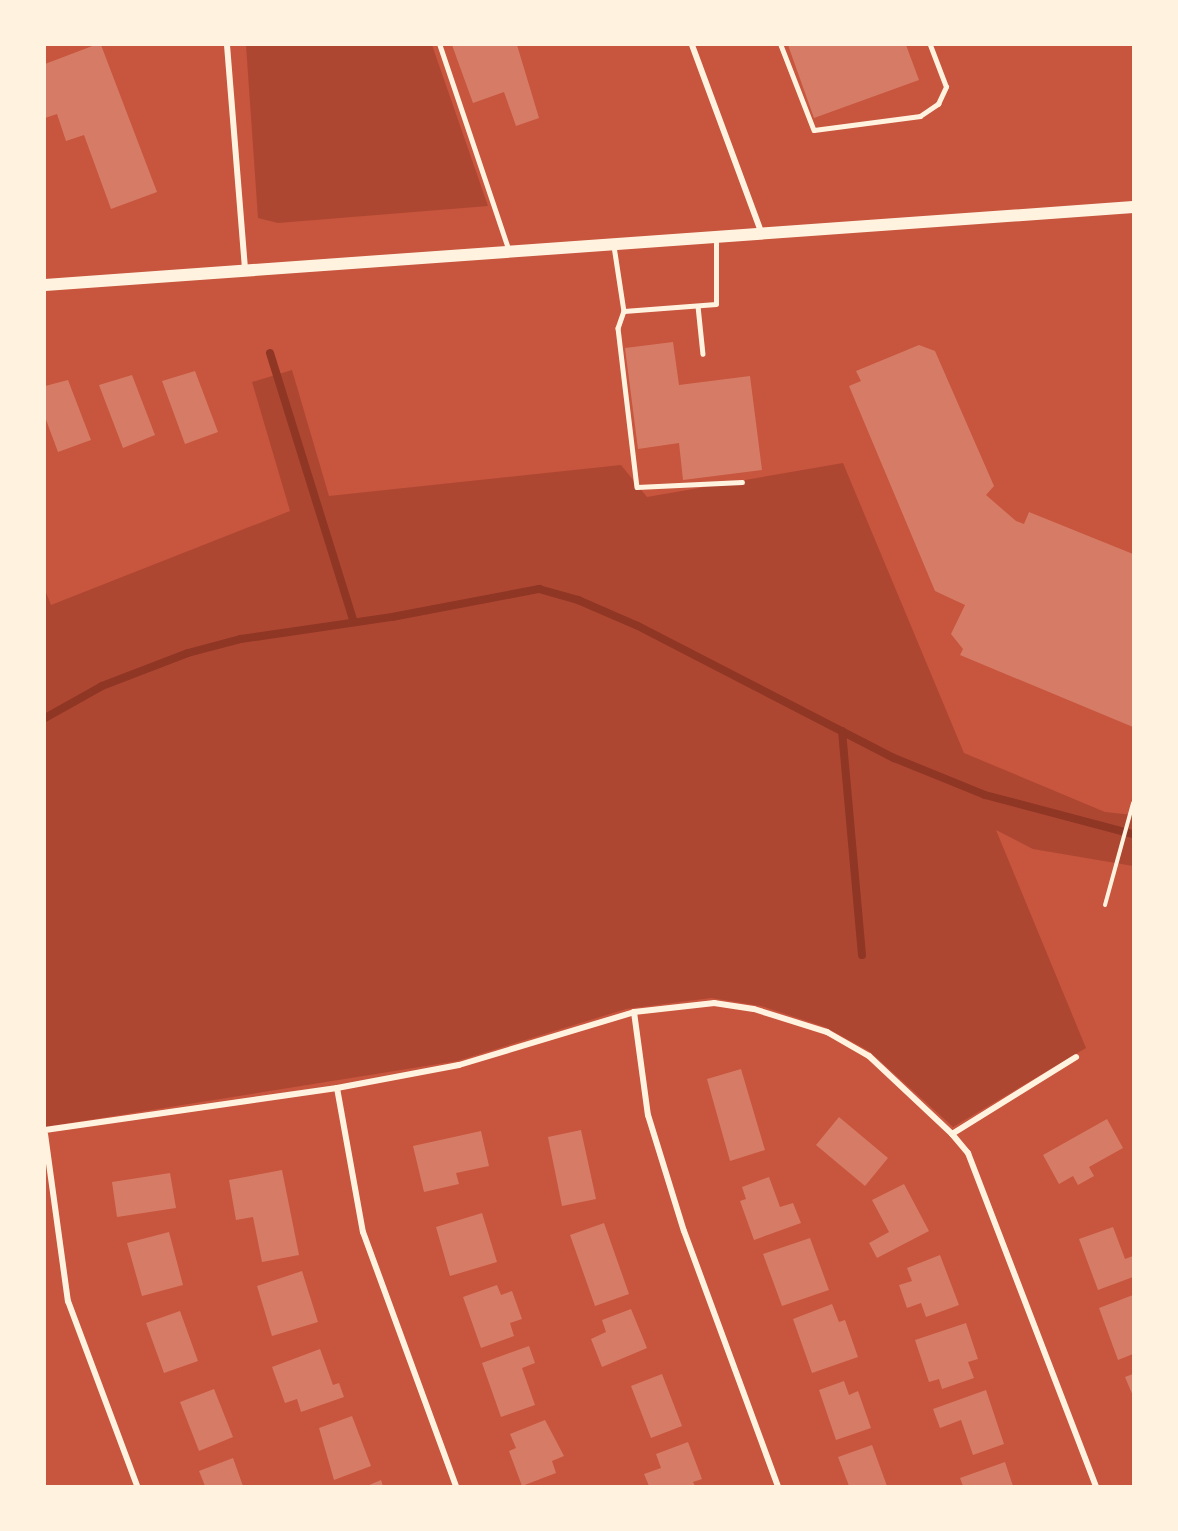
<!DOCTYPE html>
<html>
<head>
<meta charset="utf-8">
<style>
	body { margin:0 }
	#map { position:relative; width:1178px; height:1531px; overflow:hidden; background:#c8553d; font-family:Jost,sans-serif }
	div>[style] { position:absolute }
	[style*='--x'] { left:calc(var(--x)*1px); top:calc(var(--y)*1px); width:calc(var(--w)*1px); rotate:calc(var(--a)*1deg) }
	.green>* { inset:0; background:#ae4732 }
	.stream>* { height:8px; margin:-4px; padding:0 4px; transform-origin:4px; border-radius:4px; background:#8f3625 }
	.building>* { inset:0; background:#d67c66 }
	.path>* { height:4px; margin:-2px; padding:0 2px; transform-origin:2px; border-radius:2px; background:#fff3e0 }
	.service>* { height:4.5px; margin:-2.25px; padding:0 2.25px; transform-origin:2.25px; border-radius:2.25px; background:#fff3e0 }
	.minor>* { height:6px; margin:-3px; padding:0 3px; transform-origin:3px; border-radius:3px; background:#fff3e0 }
	.secondary>* { height:12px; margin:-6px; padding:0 6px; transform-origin:6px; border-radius:6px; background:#fff3e0 }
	span { translate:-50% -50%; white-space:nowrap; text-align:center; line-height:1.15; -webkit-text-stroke:4.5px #fff3e0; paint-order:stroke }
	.frame { position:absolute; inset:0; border:46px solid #fff3e0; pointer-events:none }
</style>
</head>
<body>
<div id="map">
	<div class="green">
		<div style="clip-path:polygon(246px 45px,432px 45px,488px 206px,278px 223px,258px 218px)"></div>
		<div style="clip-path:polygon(292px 370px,329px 496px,621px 465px,647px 497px,843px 463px,964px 753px,1105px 812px,1133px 815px,1133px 866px,1033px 849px,996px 830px,1086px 1048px,953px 1127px,869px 1051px,825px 1027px,761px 1006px,711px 998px,626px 1009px,457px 1061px,45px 1127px,45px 590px,51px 605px,290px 511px,252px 382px)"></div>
	</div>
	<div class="stream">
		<div style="--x:270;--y:353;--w:282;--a:72.7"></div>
		<div style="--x:45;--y:718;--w:65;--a:-29.3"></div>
		<div style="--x:102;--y:686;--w:92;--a:-21"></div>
		<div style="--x:188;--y:653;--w:55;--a:-14.8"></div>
		<div style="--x:241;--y:639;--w:153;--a:-8.3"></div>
		<div style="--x:392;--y:617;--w:150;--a:-10.8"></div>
		<div style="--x:539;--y:589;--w:41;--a:15.8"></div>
		<div style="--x:578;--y:600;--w:65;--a:23.4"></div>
		<div style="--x:638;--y:626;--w:288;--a:27.3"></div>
		<div style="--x:894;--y:758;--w:98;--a:22.1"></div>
		<div style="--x:985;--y:795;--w:153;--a:14.8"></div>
		<div style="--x:842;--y:731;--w:225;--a:84.9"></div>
	</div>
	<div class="building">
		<div style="clip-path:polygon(95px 45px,101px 45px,157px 192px,111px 209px,84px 135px,66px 141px,57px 114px,45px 118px,45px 64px)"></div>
		<div style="clip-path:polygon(452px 45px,517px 45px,539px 118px,516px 126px,504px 92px,473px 103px)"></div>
		<div style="clip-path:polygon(788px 45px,906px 45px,919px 80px,814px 118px)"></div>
		<div style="clip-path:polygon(673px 342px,679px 385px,750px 376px,762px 470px,683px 480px,679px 443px,638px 449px,625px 348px)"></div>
		<div style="clip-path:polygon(919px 345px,935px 351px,994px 486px,986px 495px,1016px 521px,1024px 524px,1029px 512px,1133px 554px,1133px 727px,960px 655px,963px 649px,951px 634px,965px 605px,935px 591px,849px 386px,861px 381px,856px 371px)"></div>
		<div style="clip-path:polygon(195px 371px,218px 432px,185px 444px,162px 381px)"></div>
		<div style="clip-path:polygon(132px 375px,155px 435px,123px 448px,99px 385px)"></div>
		<div style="clip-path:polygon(68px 380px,91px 440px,58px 452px,45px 417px,45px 386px)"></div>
		<div style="clip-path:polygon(741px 1069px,765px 1150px,730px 1161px,707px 1079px)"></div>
		<div style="clip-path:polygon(839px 1117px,888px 1158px,865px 1186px,816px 1145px)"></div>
		<div style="clip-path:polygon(1107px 1119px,1123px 1148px,1089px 1167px,1094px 1176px,1078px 1185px,1073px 1176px,1059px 1184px,1043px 1155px)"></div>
		<div style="clip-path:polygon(581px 1130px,596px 1199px,562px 1206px,548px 1137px)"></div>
		<div style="clip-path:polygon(481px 1131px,489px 1166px,456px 1173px,459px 1184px,424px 1192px,413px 1146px)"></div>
		<div style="clip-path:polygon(282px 1170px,299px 1255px,262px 1262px,253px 1217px,236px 1220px,229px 1180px)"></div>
		<div style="clip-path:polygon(170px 1173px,176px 1208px,117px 1217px,112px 1182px)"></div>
		<div style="clip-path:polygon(769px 1177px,780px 1207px,793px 1203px,801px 1223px,754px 1240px,740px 1201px,746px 1199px,742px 1187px)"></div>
		<div style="clip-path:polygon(904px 1184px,929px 1231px,877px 1258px,869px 1243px,889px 1232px,872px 1200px)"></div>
		<div style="clip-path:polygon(482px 1213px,497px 1262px,450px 1276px,436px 1227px)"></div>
		<div style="clip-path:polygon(604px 1223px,629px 1294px,595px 1306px,570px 1235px)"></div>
		<div style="clip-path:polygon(1113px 1227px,1125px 1259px,1133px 1256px,1133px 1277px,1098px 1290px,1079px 1239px)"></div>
		<div style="clip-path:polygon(169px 1232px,183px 1285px,142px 1296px,127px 1243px)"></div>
		<div style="clip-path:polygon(810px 1238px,829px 1290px,782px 1306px,763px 1254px)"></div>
		<div style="clip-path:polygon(940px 1255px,959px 1305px,926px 1317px,921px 1303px,907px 1308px,899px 1285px,912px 1281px,907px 1268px)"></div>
		<div style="clip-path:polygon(302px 1271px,318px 1322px,272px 1336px,257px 1286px)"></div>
		<div style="clip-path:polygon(497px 1285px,501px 1295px,512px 1291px,522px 1319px,510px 1323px,514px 1336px,481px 1348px,463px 1297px)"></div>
		<div style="clip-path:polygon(1133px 1295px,1133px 1354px,1118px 1360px,1099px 1308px)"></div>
		<div style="clip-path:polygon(832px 1304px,839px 1322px,845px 1320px,858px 1357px,812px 1373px,793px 1319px)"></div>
		<div style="clip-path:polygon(631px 1309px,647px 1348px,602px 1367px,591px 1339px,606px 1332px,602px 1320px)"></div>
		<div style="clip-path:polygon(180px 1311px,198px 1361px,164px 1373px,146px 1323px)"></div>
		<div style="clip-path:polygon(966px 1323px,978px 1359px,968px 1362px,974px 1378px,942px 1389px,939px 1379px,929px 1382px,915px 1340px)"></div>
		<div style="clip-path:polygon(529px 1346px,535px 1363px,522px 1368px,535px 1405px,501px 1417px,482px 1363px)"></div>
		<div style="clip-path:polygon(320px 1349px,333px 1385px,339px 1383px,344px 1397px,301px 1412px,297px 1399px,285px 1403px,272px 1367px)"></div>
		<div style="clip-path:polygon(662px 1374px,682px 1426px,651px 1438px,631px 1386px)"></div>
		<div style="clip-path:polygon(1133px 1374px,1133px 1396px,1125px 1377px)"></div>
		<div style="clip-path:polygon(844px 1381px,849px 1395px,858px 1391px,871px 1428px,836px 1440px,819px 1390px)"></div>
		<div style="clip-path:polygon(214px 1389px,233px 1437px,199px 1451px,180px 1402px)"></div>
		<div style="clip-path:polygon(986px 1390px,1004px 1444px,973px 1455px,961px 1420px,940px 1428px,933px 1409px)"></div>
		<div style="clip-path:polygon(352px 1416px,371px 1466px,334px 1480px,319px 1428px)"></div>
		<div style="clip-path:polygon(545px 1420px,564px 1456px,552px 1461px,556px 1473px,522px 1486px,509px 1451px,516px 1448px,510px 1434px)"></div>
		<div style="clip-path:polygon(688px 1442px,702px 1479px,693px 1482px,695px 1486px,649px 1486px,644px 1474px,661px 1468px,656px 1454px)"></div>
		<div style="clip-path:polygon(872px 1445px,887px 1486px,849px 1486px,838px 1457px)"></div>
		<div style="clip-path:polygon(233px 1458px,243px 1486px,205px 1486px,199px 1471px)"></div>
		<div style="clip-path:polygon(1005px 1462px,1013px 1486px,963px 1486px,960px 1478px)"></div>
		<div style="clip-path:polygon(381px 1480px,383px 1486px,367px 1486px)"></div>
	</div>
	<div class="path">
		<div style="--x:1105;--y:905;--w:106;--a:-74.6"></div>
	</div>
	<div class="service">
		<div style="--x:440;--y:45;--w:216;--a:71.4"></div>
		<div style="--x:781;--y:45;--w:91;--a:68.8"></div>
		<div style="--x:814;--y:130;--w:107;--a:-7.5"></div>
		<div style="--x:920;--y:116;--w:22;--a:-34"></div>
		<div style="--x:938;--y:104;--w:19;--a:-65"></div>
		<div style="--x:946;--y:87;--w:45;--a:-110.9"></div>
		<div style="--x:614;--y:246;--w:66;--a:81.3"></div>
		<div style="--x:624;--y:311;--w:92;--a:-4.4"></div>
		<div style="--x:716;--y:304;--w:67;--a:-90"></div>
		<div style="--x:698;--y:306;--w:48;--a:84.1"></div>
		<div style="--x:624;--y:311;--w:18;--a:109"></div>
		<div style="--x:618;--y:328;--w:160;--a:83.2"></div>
		<div style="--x:637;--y:487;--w:105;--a:-2.7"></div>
	</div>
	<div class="minor">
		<div style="--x:227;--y:45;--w:227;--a:85.4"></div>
		<div style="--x:692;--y:45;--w:202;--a:69.7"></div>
		<div style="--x:634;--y:1012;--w:104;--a:82.3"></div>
		<div style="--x:648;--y:1115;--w:121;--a:72.8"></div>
		<div style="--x:684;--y:1231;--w:272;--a:69.8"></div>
		<div style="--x:337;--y:1088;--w:146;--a:79.8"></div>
		<div style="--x:363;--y:1232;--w:270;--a:69.9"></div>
		<div style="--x:45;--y:1130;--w:295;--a:-8.2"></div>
		<div style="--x:337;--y:1088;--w:124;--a:-10.7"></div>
		<div style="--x:459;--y:1065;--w:183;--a:-16.8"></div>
		<div style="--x:634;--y:1012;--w:81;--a:-6.4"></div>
		<div style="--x:714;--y:1003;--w:40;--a:8.5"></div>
		<div style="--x:754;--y:1009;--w:77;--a:17.5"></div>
		<div style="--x:827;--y:1032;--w:48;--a:29.7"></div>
		<div style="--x:869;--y:1056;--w:114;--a:43.2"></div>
		<div style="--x:952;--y:1134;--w:25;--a:50"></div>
		<div style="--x:968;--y:1153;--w:357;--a:69"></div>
		<div style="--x:45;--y:1134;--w:169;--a:82.2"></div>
		<div style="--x:68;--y:1301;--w:197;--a:69.5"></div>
		<div style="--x:952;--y:1134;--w:146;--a:-31.8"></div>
	</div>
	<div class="secondary">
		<div style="--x:45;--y:285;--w:1091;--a:-4.1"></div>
	</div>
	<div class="frame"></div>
</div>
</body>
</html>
